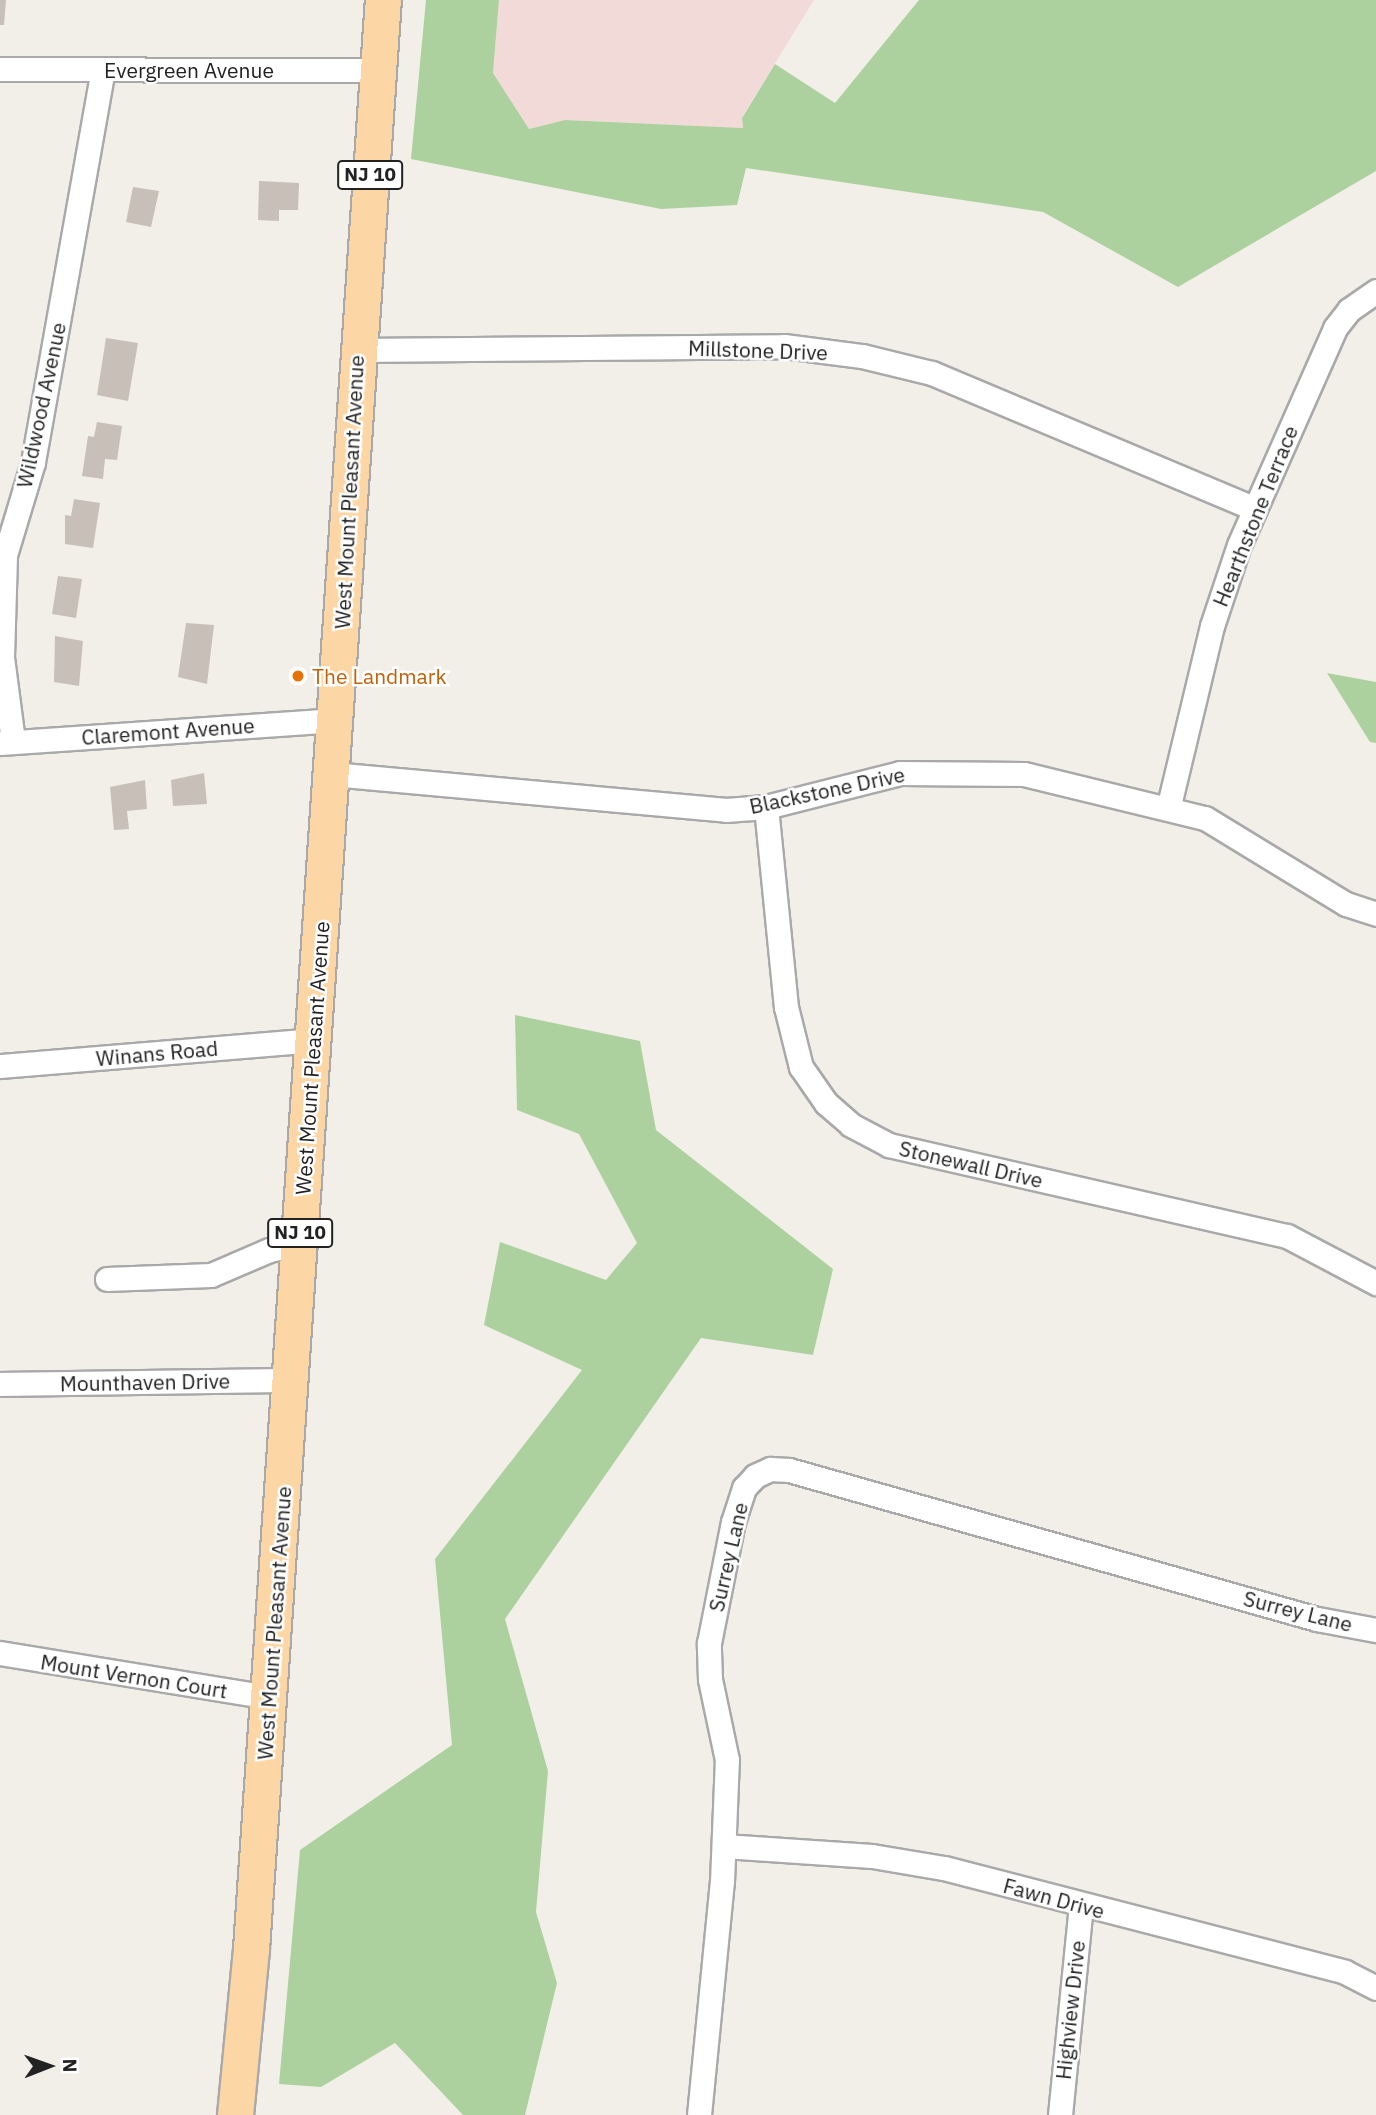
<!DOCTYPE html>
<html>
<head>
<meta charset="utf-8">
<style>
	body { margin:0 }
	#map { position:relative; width:1376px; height:2115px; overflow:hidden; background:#f2efe9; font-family:"IBM Plex Sans",sans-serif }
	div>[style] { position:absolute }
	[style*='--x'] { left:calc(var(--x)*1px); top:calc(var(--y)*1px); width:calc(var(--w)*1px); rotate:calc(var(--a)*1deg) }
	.commercial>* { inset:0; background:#f2dad9 }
	.forest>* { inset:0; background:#add19e }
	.building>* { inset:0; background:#c7bfb8 }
	.roads { filter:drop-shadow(2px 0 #a9a9a9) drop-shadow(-2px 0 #a9a9a9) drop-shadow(0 2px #a9a9a9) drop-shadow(0 -2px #a9a9a9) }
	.street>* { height:23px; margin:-11.5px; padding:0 11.5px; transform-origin:11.5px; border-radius:11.5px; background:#fff }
	.primary>* { height:35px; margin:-17.5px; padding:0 17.5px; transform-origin:17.5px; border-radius:17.5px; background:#fcd6a4 }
	.dots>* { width:19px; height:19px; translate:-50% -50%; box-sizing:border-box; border:4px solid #fff; border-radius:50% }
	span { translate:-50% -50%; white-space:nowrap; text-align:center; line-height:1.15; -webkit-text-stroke:5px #fff; paint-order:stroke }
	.shield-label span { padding:2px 5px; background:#fff; border:2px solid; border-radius:5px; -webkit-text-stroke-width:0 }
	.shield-label { font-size:19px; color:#222; font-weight:700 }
	.street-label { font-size:21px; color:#222 }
	.food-label { font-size:21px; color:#c56008 }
	.left { translate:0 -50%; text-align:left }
	.north { position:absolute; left:14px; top:2031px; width:70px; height:70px; -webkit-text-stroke:5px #fff; paint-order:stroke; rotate:89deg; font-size:19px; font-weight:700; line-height:28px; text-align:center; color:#222 }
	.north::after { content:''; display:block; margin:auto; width:24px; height:32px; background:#222; clip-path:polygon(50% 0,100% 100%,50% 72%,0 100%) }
</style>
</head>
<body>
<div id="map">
	<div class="commercial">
		<div style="clip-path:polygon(499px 0,814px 0,742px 117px,743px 128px,565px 120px,529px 129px,493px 73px)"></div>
	</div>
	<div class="forest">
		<div style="clip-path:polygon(426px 0,499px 0,493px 73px,529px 129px,565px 120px,743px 128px,742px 118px,775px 64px,835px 103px,919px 0,1376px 0,1376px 171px,1178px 287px,1043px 212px,746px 168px,737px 205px,661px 209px,411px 159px)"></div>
		<div style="clip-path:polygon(1327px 673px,1376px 682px,1376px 743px,1370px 742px)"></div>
		<div style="clip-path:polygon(515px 1015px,640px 1041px,656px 1130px,833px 1269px,813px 1355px,701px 1338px,505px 1619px,548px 1771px,536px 1912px,557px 1983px,525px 2115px,463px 2115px,395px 2043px,321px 2087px,279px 2084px,300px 1850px,452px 1745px,435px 1559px,582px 1370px,484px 1325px,500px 1242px,606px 1280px,637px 1243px,579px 1134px,517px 1110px)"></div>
	</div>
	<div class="building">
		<div style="clip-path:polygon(0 0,6px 0,4px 25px,0 25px)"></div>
		<div style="clip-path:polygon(259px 181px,299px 183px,298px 210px,279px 210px,279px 221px,258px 220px)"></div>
		<div style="clip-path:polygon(133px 187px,159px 191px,151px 227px,126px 222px)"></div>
		<div style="clip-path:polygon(106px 338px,138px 343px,128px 401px,97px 395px)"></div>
		<div style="clip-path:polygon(97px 422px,122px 426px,117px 460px,105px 459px,103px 479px,82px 476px,88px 436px,94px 437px)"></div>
		<div style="clip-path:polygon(74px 499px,100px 503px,93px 548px,65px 544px,65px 515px,71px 516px)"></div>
		<div style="clip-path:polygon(58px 576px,82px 579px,76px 618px,52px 614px)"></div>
		<div style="clip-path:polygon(186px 623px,214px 625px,207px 684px,178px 677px)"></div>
		<div style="clip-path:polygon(55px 636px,83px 641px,79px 686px,54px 682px)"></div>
		<div style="clip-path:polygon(204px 773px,207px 804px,173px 806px,171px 780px)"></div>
		<div style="clip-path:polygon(145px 780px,147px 809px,127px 811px,129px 829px,114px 830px,110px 787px)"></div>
	</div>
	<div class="roads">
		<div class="street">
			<div style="--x:0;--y:69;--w:379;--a:0.2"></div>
			<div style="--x:357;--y:350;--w:427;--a:-0.5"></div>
			<div style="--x:784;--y:346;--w:79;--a:7.3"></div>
			<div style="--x:862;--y:356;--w:72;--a:13.7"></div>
			<div style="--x:932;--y:373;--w:350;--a:22.8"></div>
			<div style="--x:13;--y:741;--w:85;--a:-97.5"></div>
			<div style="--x:2;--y:657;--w:102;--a:-88.3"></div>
			<div style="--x:5;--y:555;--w:97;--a:-73.2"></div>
			<div style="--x:33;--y:462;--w:398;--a:-79.9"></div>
			<div style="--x:0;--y:743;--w:337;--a:-3.9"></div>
			<div style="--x:332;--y:774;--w:396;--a:5.2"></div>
			<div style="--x:726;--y:810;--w:40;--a:-4.3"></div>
			<div style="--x:766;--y:807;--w:138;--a:-14.2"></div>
			<div style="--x:900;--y:773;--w:124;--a:0.5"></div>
			<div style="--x:1024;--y:774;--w:186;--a:13.7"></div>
			<div style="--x:1205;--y:818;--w:165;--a:31.4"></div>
			<div style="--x:1346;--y:904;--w:32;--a:18"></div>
			<div style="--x:1169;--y:805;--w:184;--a:-76.5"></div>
			<div style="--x:1212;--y:626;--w:85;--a:-71.6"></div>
			<div style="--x:1239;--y:545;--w:237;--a:-66.1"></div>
			<div style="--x:1335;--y:328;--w:23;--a:-52"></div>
			<div style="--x:1349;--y:310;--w:33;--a:-35"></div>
			<div style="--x:766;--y:807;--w:201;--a:84.3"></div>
			<div style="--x:786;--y:1007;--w:62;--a:76"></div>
			<div style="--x:801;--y:1067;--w:44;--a:55.2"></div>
			<div style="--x:826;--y:1103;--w:33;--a:41"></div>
			<div style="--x:851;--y:1125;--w:43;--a:27.8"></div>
			<div style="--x:889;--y:1145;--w:408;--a:12.9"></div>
			<div style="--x:1287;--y:1236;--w:101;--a:27.8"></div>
			<div style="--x:0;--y:1066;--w:314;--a:-4.7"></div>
			<div style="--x:107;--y:1279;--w:104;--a:-2.2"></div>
			<div style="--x:211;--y:1275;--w:63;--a:-23.3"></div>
			<div style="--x:269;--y:1250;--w:32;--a:-11"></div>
			<div style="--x:0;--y:1384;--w:290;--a:-0.8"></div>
			<div style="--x:0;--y:1653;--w:273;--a:9.3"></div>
			<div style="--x:724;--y:1846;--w:148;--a:3.9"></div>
			<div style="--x:872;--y:1856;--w:73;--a:9.5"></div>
			<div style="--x:944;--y:1868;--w:414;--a:14.5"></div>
			<div style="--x:1345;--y:1972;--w:35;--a:27"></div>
			<div style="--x:699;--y:2115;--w:234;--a:-84.4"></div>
			<div style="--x:722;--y:1882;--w:122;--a:-87.7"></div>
			<div style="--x:727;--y:1760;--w:83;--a:-101.9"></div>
			<div style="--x:710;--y:1679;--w:36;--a:-92"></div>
			<div style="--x:709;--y:1643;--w:123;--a:-78.8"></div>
			<div style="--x:733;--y:1522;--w:36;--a:-72"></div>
			<div style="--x:744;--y:1488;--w:16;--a:-47"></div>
			<div style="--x:755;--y:1476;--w:17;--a:-25"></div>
			<div style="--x:770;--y:1469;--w:19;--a:3"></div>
			<div style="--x:789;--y:1470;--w:549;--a:15.76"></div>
			<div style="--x:1317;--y:1619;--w:60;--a:10.6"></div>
			<div style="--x:1060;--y:2115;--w:211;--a:-84.3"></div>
		</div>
		<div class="primary">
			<div style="--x:235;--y:2115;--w:167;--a:-84.5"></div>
			<div style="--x:251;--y:1949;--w:1953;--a:-86.13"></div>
		</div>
	</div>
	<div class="dots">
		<div style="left:298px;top:676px;background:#e8710a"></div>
	</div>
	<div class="shield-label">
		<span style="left:370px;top:175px">NJ 10</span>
		<span style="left:300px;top:1233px">NJ 10</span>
	</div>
	<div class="street-label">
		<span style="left:189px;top:70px">Evergreen Avenue</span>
		<span style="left:758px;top:350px;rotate:2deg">Millstone Drive</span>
		<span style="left:41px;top:405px;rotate:-78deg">Wildwood Avenue</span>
		<span style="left:349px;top:492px;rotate:-87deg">West Mount Pleasant Avenue</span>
		<span style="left:1255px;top:516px;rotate:-68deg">Hearthstone Terrace</span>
		<span style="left:168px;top:731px;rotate:-4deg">Claremont Avenue</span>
		<span style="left:827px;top:790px;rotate:-12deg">Blackstone Drive</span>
		<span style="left:157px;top:1053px;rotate:-5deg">Winans Road</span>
		<span style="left:312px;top:1058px;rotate:-86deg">West Mount Pleasant Avenue</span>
		<span style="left:971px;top:1164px;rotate:13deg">Stonewall Drive</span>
		<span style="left:145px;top:1382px;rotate:-1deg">Mounthaven Drive</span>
		<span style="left:728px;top:1557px;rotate:-77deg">Surrey Lane</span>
		<span style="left:1298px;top:1611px;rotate:14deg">Surrey Lane</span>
		<span style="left:274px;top:1623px;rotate:-86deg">West Mount Pleasant Avenue</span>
		<span style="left:134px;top:1676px;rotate:9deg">Mount Vernon Court</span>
		<span style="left:1054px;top:1898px;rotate:15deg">Fawn Drive</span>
		<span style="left:1070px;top:2010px;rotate:-84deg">Highview Drive</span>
	</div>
	<div class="food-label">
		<span class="left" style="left:312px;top:676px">The Landmark</span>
	</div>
	<div class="north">N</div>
</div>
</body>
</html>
